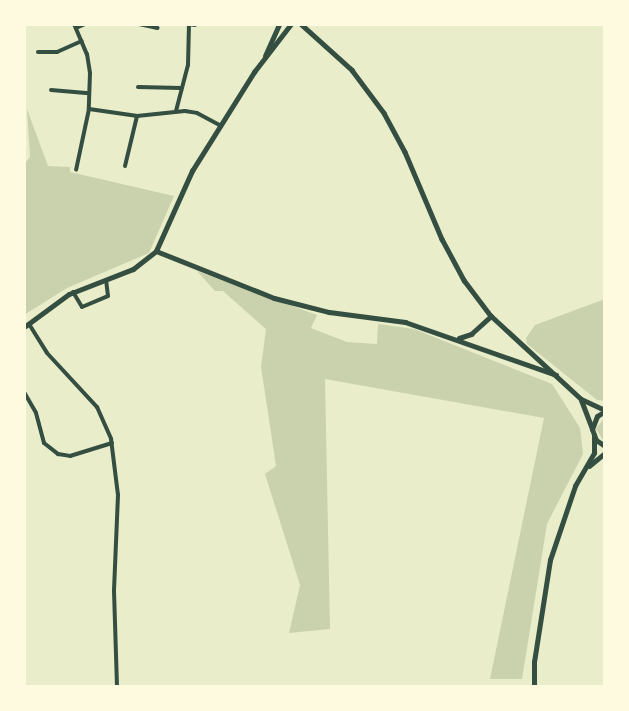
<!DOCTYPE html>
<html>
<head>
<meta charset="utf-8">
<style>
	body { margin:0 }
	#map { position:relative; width:629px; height:711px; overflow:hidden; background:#e9edc9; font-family:"Exo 2",sans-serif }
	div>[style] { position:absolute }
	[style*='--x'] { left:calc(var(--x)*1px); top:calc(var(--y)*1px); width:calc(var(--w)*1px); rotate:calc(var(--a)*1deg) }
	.green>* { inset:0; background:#cad2ad }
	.minor>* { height:4px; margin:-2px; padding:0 2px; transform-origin:2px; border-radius:2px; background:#344e41 }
	.tertiary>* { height:4.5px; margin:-2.25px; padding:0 2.25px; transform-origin:2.25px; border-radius:2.25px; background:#344e41 }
	.secondary>* { height:5px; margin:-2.5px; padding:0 2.5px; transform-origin:2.5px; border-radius:2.5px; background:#344e41 }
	span { translate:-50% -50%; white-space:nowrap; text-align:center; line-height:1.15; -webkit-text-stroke:6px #fefae0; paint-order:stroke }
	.frame { position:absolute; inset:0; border:26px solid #fefae0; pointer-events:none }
</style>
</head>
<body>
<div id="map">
	<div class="green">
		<div style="clip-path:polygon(27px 109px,48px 166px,70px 167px,70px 172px,174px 196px,149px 253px,67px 288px,24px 315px,24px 164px,30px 157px)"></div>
		<div style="clip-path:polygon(197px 271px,317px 315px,311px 328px,347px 342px,377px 344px,378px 324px,414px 329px,552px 384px,580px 428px,583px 454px,547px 524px,522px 679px,490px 679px,544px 418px,325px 379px,330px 629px,289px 633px,300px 585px,265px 474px,276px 466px,261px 367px,266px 329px,223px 291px,215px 291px)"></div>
		<div style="clip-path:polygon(605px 299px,605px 401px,597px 400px,527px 344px,526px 338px,535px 325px)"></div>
		<div style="clip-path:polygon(605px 417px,605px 443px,596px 429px)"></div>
	</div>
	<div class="minor">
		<div style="--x:74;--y:24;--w:33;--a:67"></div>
		<div style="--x:87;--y:54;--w:19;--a:81"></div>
		<div style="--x:90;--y:73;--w:36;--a:92"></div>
		<div style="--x:89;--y:109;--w:62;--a:102"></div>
		<div style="--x:139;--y:24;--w:19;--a:12"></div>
		<div style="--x:76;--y:28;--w:10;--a:-24"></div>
		<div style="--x:38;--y:52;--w:19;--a:0"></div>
		<div style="--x:57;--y:52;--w:27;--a:-24"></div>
		<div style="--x:138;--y:87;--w:43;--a:1.3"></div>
		<div style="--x:51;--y:90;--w:38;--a:5"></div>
		<div style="--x:89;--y:109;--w:49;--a:8.3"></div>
		<div style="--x:137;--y:116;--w:48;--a:-5.9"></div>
		<div style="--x:185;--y:111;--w:12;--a:9"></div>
		<div style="--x:197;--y:113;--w:27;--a:28"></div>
		<div style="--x:176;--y:111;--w:48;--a:-75.4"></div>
		<div style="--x:188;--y:65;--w:41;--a:-88.6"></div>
		<div style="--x:189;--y:24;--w:6;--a:9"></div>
		<div style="--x:125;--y:166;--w:51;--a:-76.5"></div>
		<div style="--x:73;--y:292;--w:17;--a:59"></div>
		<div style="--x:82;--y:307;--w:28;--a:-23"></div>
		<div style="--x:108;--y:296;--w:16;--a:-97"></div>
		<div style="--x:29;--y:324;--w:34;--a:58"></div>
		<div style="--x:47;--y:353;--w:74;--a:47.2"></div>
		<div style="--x:97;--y:407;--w:35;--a:66"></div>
		<div style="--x:111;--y:439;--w:56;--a:82.9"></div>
		<div style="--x:118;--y:495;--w:96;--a:92.4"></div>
		<div style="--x:114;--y:591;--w:96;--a:88.2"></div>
		<div style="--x:24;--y:392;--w:24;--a:60"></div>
		<div style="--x:36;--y:413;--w:31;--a:75"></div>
		<div style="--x:44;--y:443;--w:18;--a:38"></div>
		<div style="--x:58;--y:454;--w:12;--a:9"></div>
		<div style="--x:70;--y:456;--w:44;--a:-17.2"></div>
	</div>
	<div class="tertiary">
		<div style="--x:301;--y:24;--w:69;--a:42"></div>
		<div style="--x:352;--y:70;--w:54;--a:53.3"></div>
		<div style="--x:384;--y:113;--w:44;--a:61.7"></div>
		<div style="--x:405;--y:152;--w:95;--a:67"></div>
		<div style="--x:442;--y:239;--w:47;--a:61.8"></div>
		<div style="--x:464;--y:280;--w:45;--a:53.1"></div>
		<div style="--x:265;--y:56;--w:35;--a:-66"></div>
		<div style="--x:156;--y:251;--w:88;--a:-65.8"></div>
		<div style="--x:192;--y:171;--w:117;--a:-57.9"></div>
		<div style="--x:254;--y:72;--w:61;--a:-52.4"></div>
		<div style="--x:589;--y:466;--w:21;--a:-39"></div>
		<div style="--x:534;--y:687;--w:25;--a:-90"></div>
		<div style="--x:534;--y:662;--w:103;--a:-81.1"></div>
		<div style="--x:550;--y:560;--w:78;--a:-71.3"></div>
		<div style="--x:575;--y:486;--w:38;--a:-60"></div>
		<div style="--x:594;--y:453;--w:17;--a:-90"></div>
	</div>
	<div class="secondary">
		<div style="--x:24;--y:327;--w:56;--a:-36.3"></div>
		<div style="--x:69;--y:294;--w:69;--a:-21.3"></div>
		<div style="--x:133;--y:269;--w:29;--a:-38"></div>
		<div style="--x:156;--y:251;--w:127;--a:21.7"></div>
		<div style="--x:274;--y:298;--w:57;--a:14.3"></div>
		<div style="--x:329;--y:312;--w:77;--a:7.5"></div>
		<div style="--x:405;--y:322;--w:160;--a:19.3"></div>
		<div style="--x:459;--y:338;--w:13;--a:-18"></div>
		<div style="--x:471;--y:334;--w:27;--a:-42"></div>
		<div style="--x:491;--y:316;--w:122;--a:42.7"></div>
		<div style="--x:581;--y:399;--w:26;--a:25"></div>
		<div style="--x:581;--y:400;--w:30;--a:69"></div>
		<div style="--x:605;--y:411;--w:9;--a:148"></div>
		<div style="--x:597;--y:416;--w:14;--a:111"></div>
		<div style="--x:592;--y:429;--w:12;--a:70"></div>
		<div style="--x:596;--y:440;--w:11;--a:34"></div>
	</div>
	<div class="frame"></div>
</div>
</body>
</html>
